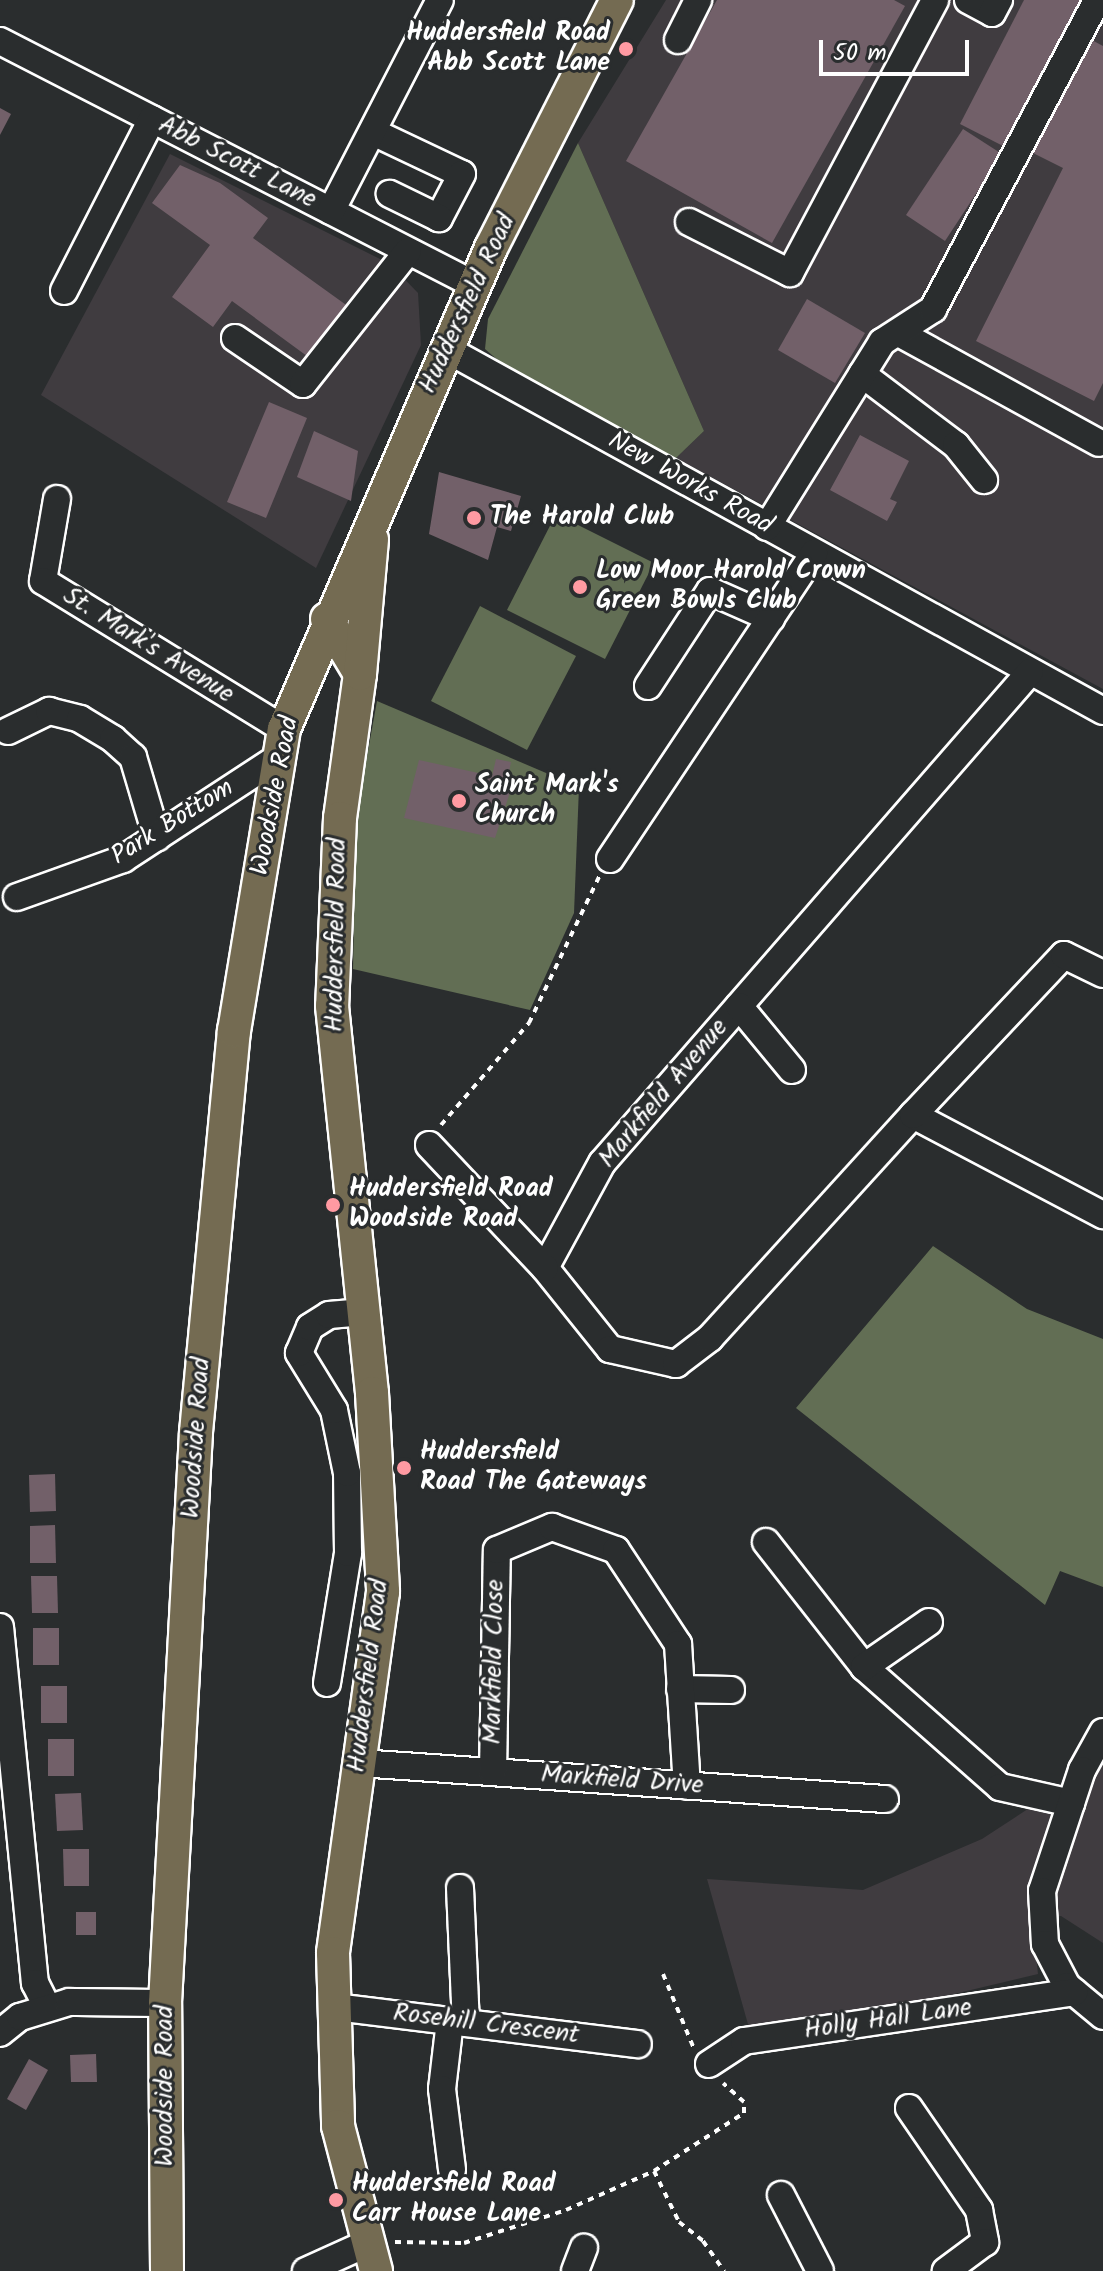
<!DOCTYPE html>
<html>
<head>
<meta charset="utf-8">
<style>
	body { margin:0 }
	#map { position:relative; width:1103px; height:2271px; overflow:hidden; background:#2a2d2e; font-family:Kalam,sans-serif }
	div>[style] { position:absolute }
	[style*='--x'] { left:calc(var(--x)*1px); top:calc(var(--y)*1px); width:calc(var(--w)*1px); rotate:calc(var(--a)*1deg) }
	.built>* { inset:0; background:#403c40 }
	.green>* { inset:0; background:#626e54 }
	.building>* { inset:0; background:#726069 }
	.path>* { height:4px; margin-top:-2px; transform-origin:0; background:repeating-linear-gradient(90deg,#fff 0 6px,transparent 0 12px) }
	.roads { filter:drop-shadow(2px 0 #fff) drop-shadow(-2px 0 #fff) drop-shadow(0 2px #fff) drop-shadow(0 -2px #fff) }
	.minor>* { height:26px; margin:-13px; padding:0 13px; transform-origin:13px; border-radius:13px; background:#2a2d2e }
	.major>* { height:32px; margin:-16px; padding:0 16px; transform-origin:16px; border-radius:16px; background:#746b52 }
	.dots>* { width:22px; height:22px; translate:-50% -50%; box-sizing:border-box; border:4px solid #2a2d2e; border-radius:50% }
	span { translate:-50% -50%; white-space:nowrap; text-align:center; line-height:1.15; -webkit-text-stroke:6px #2a2d2e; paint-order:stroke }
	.poi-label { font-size:26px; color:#fff; font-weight:700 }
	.right { translate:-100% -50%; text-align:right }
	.left { translate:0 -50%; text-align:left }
	.street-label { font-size:26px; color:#fff }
	.scale { position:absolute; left:819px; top:40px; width:150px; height:36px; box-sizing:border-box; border:4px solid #fff; border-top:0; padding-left:10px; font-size:24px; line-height:28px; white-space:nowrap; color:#fff; -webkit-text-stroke:6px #2a2d2e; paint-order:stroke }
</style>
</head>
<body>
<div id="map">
	<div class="built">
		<div style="clip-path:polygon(666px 0,1103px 0,1103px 689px,676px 458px,704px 431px,578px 143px)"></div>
		<div style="clip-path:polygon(170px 154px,390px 264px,418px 293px,421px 345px,316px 568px,41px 395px)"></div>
		<div style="clip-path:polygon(1103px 1764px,1103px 1943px,1061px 1916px,1032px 1919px,1038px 1974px,753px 2042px,707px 1879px,863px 1890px,982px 1839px,1046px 1797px,1082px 1801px)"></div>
	</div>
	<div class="green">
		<div style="clip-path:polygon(578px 143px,704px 431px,676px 458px,516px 376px,485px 349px,488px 319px)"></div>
		<div style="clip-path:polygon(556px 514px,654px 563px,605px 659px,507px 610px)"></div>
		<div style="clip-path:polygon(480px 606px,576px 656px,527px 750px,431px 701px)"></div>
		<div style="clip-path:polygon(377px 701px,579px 787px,574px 913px,530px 1010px,353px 969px,356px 817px)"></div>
		<div style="clip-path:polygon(933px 1246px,1027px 1309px,1103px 1339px,1103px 1587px,1060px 1571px,1045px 1605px,796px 1408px)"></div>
	</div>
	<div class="building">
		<div style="clip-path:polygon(717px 0,894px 0,905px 6px,772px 243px,626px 161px)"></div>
		<div style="clip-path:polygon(1024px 0,1080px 0,1005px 147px,960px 124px)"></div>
		<div style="clip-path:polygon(1088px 38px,1103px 46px,1103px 383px,1094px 401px,976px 341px,1063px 168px,1031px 152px)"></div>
		<div style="clip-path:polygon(0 108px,11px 114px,0 135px)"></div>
		<div style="clip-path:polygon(963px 129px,1002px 154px,945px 241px,906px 215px)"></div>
		<div style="clip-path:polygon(180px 165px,220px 183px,268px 218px,253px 238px,349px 307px,311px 359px,232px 301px,213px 327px,172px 297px,210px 245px,152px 203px)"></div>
		<div style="clip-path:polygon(807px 299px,865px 333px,835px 383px,778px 350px)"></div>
		<div style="clip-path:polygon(269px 402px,307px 418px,266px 518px,227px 502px)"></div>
		<div style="clip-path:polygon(314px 431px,358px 451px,351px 501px,297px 477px)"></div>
		<div style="clip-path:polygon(860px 435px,909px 461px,890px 499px,897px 502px,887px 521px,830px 490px)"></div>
		<div style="clip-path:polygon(439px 472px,521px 496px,511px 531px,497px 527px,488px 560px,429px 534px)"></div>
		<div style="clip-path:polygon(496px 759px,511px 762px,507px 782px,513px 783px,495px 838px,404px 818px,419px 760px,492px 776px)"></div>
		<div style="clip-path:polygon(55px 1474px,56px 1511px,30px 1512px,29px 1475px)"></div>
		<div style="clip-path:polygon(55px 1525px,56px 1563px,30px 1563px,30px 1526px)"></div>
		<div style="clip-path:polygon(31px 1576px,57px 1576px,58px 1613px,32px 1613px)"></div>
		<div style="clip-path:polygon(33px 1628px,59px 1628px,59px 1665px,33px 1665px)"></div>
		<div style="clip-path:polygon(41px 1686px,67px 1686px,67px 1723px,41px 1723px)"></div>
		<div style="clip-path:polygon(48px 1739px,74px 1739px,74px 1776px,48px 1776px)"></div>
		<div style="clip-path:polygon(81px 1793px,83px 1830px,57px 1831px,55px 1794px)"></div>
		<div style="clip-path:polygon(63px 1849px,89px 1849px,89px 1886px,64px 1886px)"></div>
		<div style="clip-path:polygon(76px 1912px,96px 1912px,96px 1935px,76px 1935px)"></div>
		<div style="clip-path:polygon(96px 2054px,97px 2082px,71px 2082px,70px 2055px)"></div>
		<div style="clip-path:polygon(29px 2059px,48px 2070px,26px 2110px,7px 2099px)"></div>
	</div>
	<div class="path">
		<div style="--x:441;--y:1125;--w:135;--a:-49.2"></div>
		<div style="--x:529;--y:1023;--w:164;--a:-64.4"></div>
		<div style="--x:663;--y:1974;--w:81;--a:67.5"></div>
		<div style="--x:654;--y:2171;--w:57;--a:63.9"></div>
		<div style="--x:679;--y:2222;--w:31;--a:38"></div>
		<div style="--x:703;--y:2241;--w:37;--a:55"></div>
		<div style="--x:395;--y:2242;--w:69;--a:0.8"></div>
		<div style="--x:464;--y:2243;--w:107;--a:-17.9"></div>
		<div style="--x:566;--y:2210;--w:96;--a:-23.9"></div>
		<div style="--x:654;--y:2171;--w:107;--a:-32.8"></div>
		<div style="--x:744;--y:2113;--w:11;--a:-90"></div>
		<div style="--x:744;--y:2102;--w:28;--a:-138"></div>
	</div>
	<div class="roads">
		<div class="minor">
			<div style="--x:968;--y:0;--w:27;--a:28"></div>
			<div style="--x:992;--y:13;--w:15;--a:-62"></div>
			<div style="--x:678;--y:40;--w:45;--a:-63.4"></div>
			<div style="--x:0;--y:41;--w:534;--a:27.19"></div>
			<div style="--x:373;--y:132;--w:98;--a:25.3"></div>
			<div style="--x:462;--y:174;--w:50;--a:117.6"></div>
			<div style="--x:439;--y:218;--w:55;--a:-153.9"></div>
			<div style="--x:331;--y:211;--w:237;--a:-62.7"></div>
			<div style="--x:689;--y:222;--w:113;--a:26.8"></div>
			<div style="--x:790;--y:273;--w:309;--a:-62"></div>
			<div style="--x:64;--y:291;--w:193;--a:-62.9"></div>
			<div style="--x:899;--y:333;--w:228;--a:28.8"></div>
			<div style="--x:235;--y:338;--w:82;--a:34.1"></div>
			<div style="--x:303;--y:384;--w:169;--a:-51.7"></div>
			<div style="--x:446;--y:349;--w:750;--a:28.85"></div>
			<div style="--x:862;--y:374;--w:118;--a:37.1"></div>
			<div style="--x:956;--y:445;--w:45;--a:51.3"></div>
			<div style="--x:57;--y:499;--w:83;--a:99.7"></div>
			<div style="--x:43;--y:581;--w:283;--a:31.6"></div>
			<div style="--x:767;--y:527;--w:218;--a:-58.1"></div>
			<div style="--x:882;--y:342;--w:61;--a:-32.9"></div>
			<div style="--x:933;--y:309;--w:350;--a:-62"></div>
			<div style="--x:1030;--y:672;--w:651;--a:131.08"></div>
			<div style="--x:602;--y:1163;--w:119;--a:118.5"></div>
			<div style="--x:545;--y:1268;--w:104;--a:51.3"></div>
			<div style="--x:610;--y:1349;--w:68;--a:12.8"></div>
			<div style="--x:676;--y:1364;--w:43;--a:-37.4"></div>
			<div style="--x:710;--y:1338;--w:302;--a:-47.7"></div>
			<div style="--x:913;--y:1115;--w:215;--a:27.8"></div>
			<div style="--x:648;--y:686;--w:113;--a:-56.9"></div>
			<div style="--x:710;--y:591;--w:67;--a:23.9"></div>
			<div style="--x:8;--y:731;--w:46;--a:-26"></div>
			<div style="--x:49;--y:711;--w:32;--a:14"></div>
			<div style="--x:80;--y:719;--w:39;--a:31"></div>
			<div style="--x:113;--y:739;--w:27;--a:42"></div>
			<div style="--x:133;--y:757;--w:84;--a:73.5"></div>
			<div style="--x:610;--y:859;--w:368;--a:-56.3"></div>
			<div style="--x:17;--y:897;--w:113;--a:-19.7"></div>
			<div style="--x:123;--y:859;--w:186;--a:-33.2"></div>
			<div style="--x:739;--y:1006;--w:83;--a:50.4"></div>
			<div style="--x:913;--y:1115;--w:220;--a:-46.7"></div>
			<div style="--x:1064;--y:955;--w:43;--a:26"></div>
			<div style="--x:429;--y:1145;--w:169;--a:46.7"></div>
			<div style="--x:766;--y:1542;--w:159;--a:51.9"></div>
			<div style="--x:864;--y:1667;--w:181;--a:41.4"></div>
			<div style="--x:1000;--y:1787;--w:73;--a:12.7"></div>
			<div style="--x:0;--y:1627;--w:358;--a:84.4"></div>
			<div style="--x:35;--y:1983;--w:27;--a:63"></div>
			<div style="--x:864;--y:1667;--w:79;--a:-34.7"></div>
			<div style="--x:327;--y:1683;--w:132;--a:-80.8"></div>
			<div style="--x:348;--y:1553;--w:80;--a:-90.7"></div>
			<div style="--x:347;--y:1473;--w:64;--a:-101.7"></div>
			<div style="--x:334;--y:1410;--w:67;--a:-121.6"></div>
			<div style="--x:299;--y:1353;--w:28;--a:-67"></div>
			<div style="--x:310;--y:1327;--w:22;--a:-32"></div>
			<div style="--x:329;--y:1315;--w:35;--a:-5"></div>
			<div style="--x:680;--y:1689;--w:51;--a:1.1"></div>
			<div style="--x:1103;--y:1732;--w:43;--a:118.9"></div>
			<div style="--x:1082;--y:1770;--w:127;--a:108.3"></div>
			<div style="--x:1042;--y:1891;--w:53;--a:86.8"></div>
			<div style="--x:1045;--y:1944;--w:47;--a:62.4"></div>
			<div style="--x:1067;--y:1986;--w:47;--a:39.8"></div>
			<div style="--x:359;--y:1763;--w:527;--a:3.92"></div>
			<div style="--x:493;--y:1772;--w:222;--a:-89"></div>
			<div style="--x:497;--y:1550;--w:60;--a:-22.7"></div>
			<div style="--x:552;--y:1527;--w:68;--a:19.8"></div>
			<div style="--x:616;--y:1550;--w:113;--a:56.6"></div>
			<div style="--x:678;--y:1644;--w:142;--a:86.4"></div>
			<div style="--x:460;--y:1888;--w:135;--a:87.5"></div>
			<div style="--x:335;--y:2007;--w:305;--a:7"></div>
			<div style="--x:450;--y:2021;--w:68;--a:96.7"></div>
			<div style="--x:442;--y:2089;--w:81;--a:82.9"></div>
			<div style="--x:0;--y:2033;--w:26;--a:-39"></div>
			<div style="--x:20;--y:2017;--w:51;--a:-17"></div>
			<div style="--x:69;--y:2002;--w:96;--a:0.6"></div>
			<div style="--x:709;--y:2064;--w:42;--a:-33.3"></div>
			<div style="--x:744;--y:2041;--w:334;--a:-8.4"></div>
			<div style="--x:909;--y:2108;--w:124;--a:55.5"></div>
			<div style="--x:979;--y:2210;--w:33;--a:79"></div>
			<div style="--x:985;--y:2242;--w:49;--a:143.4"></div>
			<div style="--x:781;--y:2195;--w:85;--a:62.8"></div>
			<div style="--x:306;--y:2271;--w:68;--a:-24.3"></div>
			<div style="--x:575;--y:2271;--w:25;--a:-69"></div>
		</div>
		<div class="major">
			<div style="--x:327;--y:619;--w:64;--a:59"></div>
			<div style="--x:360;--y:674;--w:145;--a:97.9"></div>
			<div style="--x:340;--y:818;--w:188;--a:92.4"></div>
			<div style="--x:332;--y:1006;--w:389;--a:84.1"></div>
			<div style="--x:372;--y:1393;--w:199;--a:86.8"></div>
			<div style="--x:383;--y:1592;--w:364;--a:97.9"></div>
			<div style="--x:333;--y:1953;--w:173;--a:88.3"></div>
			<div style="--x:338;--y:2126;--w:150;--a:75.3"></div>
			<div style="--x:360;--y:674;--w:135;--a:-84.9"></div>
			<div style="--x:167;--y:2271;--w:268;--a:-90.4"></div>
			<div style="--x:165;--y:2003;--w:572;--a:-86.89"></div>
			<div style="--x:196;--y:1432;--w:403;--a:-84.6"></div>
			<div style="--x:234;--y:1031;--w:306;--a:-80.6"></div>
			<div style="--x:284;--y:729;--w:524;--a:-66.72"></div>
			<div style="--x:491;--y:248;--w:278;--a:-63.1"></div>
		</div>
	</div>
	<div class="dots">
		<div style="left:626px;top:49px;background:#ff9aa2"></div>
		<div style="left:474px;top:518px;background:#ff9aa2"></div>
		<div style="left:580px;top:587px;background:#ff9aa2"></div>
		<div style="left:459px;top:801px;background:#ff9aa2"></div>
		<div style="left:333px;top:1205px;background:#ff9aa2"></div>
		<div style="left:404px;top:1468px;background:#ff9aa2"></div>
		<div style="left:336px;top:2200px;background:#ff9aa2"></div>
	</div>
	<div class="poi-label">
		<span class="right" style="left:610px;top:49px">Huddersfield Road<br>Abb Scott Lane</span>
		<span class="left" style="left:490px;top:518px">The Harold Club</span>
		<span class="left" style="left:596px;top:587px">Low Moor Harold Crown<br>Green Bowls Club</span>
		<span class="left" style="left:475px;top:801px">Saint Mark's<br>Church</span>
		<span class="left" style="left:349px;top:1205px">Huddersfield Road<br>Woodside Road</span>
		<span class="left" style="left:420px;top:1468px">Huddersfield<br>Road The Gateways</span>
		<span class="left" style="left:352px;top:2200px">Huddersfield Road<br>Carr House Lane</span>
	</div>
	<div class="street-label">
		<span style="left:237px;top:163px;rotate:27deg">Abb Scott Lane</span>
		<span style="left:468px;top:304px;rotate:-65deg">Huddersfield Road</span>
		<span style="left:690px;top:484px;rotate:29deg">New Works Road</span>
		<span style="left:148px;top:646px;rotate:32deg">St. Mark's Avenue</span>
		<span style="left:276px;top:796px;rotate:-79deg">Woodside Road</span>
		<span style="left:173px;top:823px;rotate:-32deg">Park Bottom</span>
		<span style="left:337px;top:935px;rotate:-89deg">Huddersfield Road</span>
		<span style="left:664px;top:1094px;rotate:-50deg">Markfield Avenue</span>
		<span style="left:197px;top:1438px;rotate:-86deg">Woodside Road</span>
		<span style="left:495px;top:1662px;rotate:-89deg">Markfield Close</span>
		<span style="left:369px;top:1676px;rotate:-83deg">Huddersfield Road</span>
		<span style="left:622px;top:1781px;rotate:4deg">Markfield Drive</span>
		<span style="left:888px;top:2020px;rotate:-8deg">Holly Hall Lane</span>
		<span style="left:486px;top:2025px;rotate:7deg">Rosehill Crescent</span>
		<span style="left:166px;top:2086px;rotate:-90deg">Woodside Road</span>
	</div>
	<div class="scale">50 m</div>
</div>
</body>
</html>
